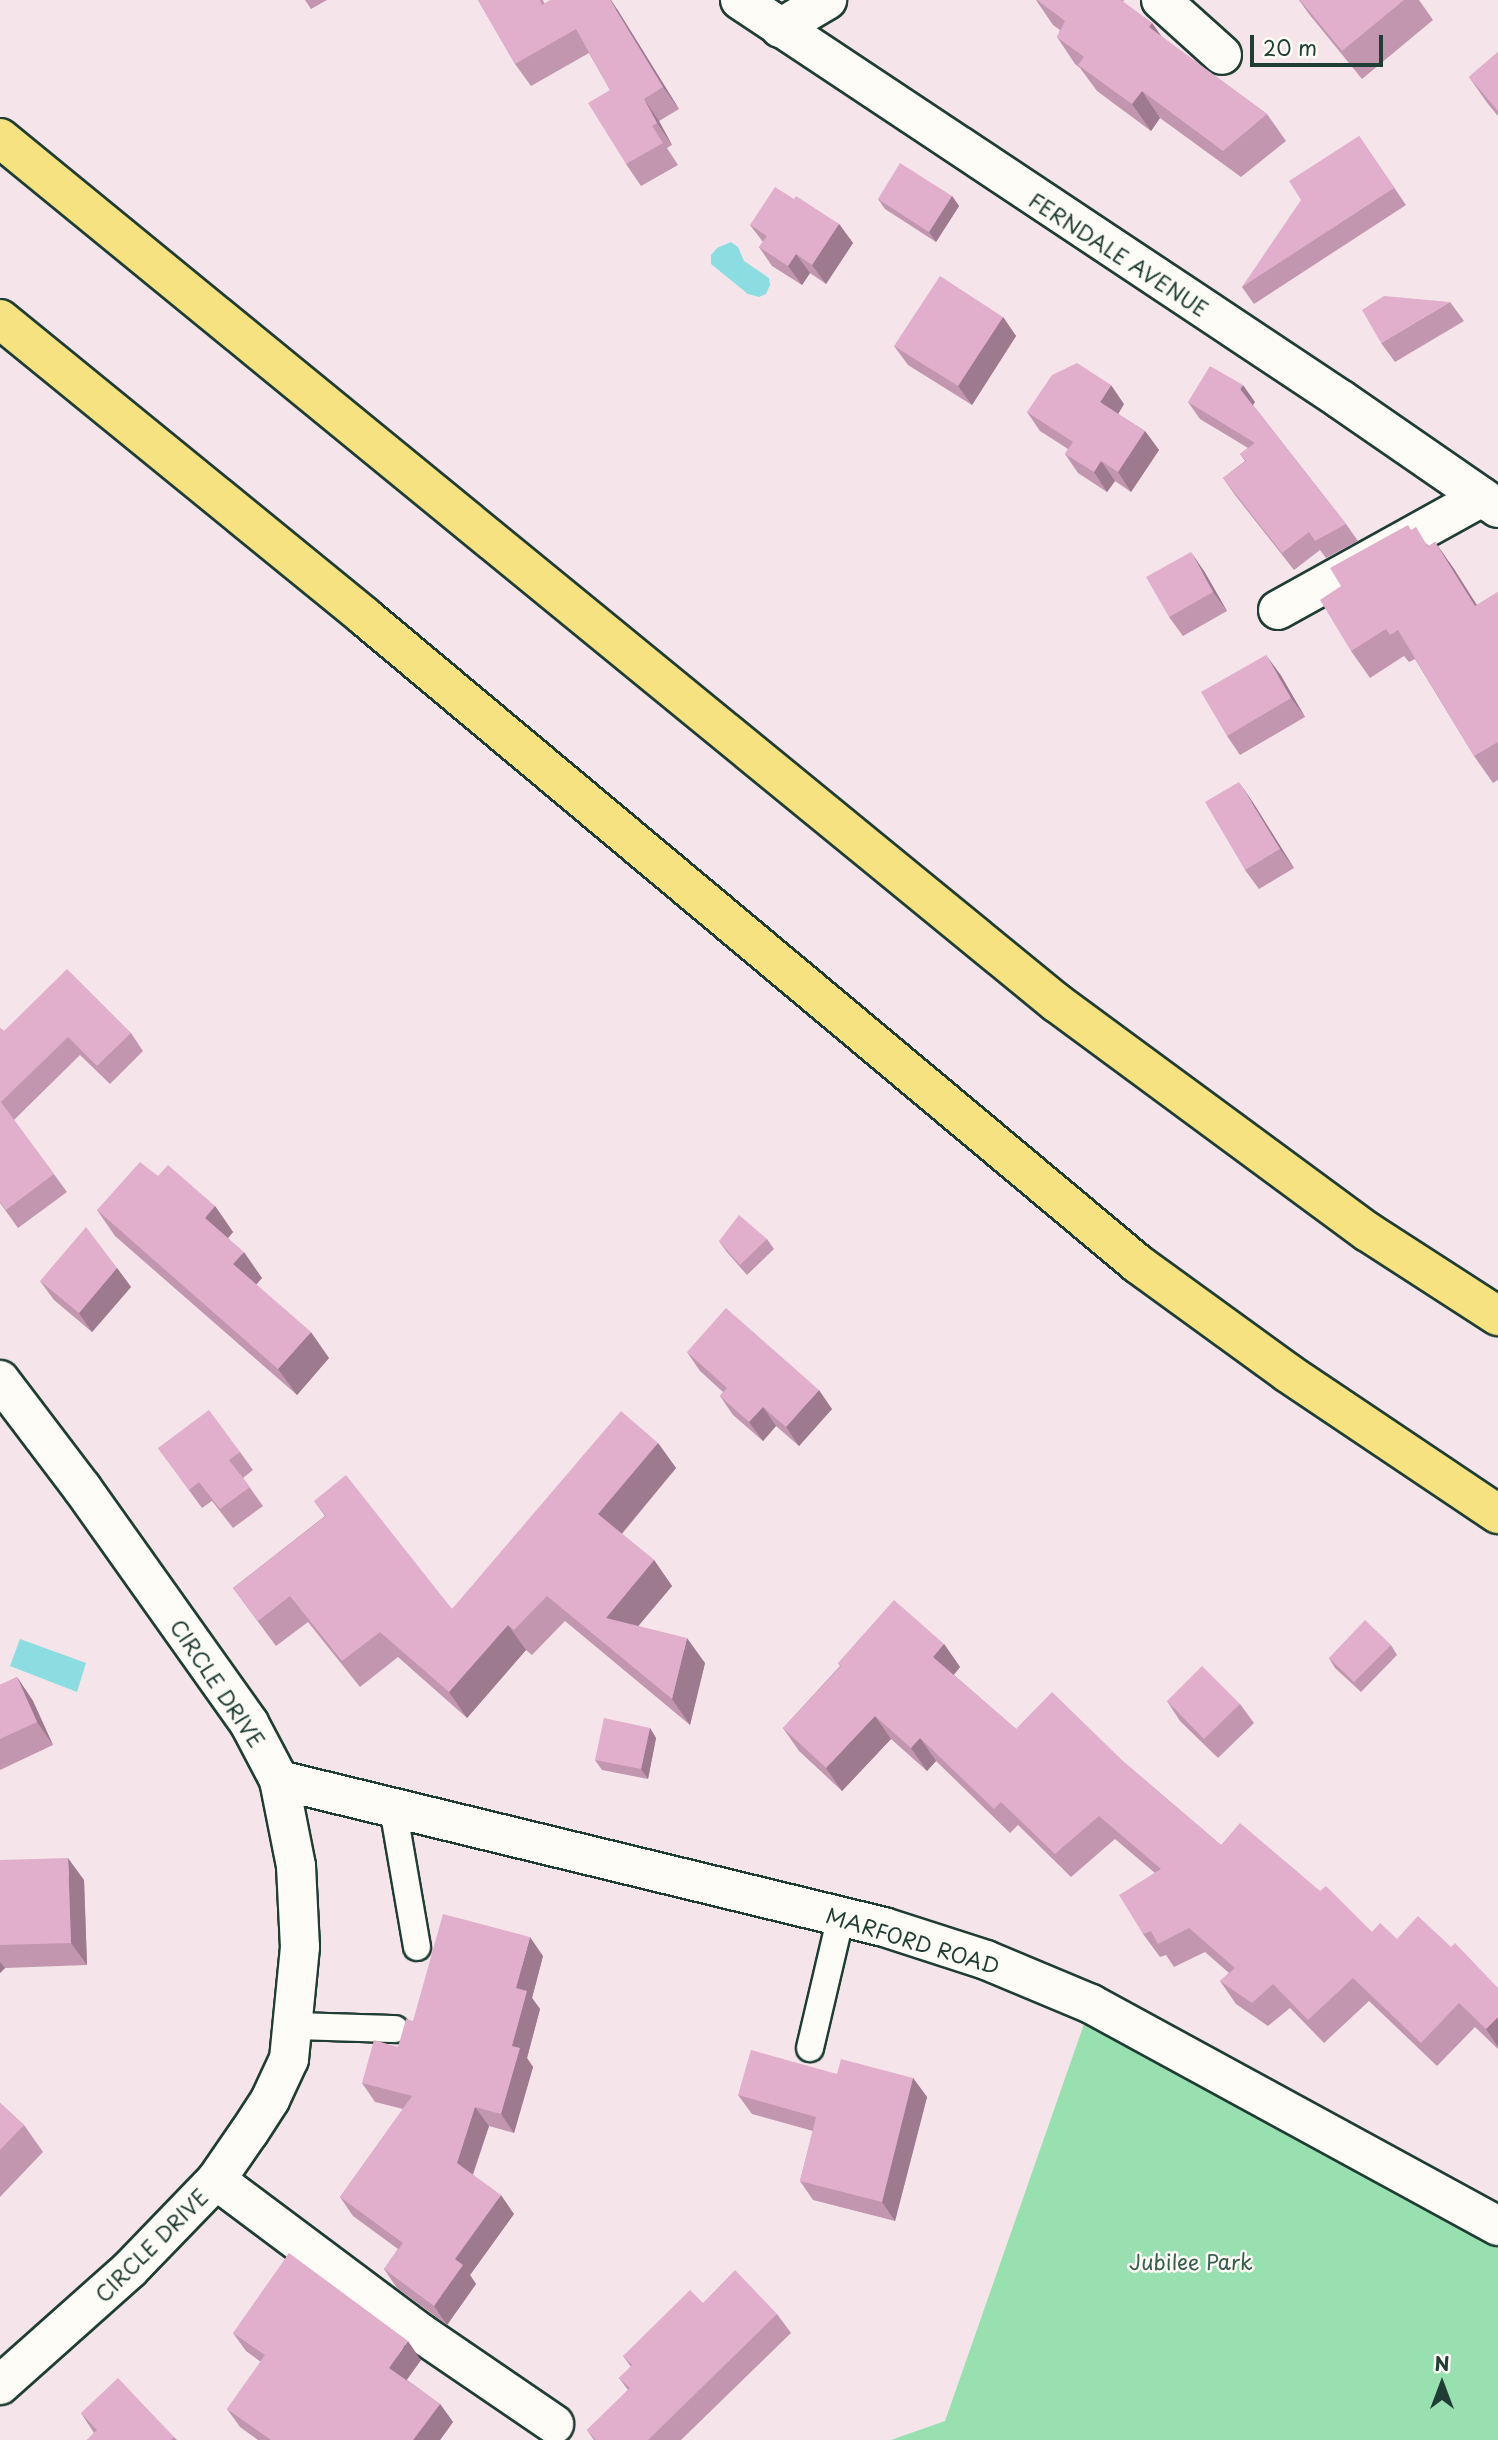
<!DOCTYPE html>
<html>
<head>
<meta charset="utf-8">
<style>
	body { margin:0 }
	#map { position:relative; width:1498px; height:2440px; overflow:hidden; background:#f5e5ea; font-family:"Playpen Sans",sans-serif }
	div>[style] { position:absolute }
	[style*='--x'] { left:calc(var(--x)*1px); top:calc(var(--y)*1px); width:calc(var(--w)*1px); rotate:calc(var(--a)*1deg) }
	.green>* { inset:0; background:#98e0af }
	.water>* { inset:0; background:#8bdde2 }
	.roads { filter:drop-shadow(2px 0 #1f3d34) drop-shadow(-2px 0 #1f3d34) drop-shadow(0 2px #1f3d34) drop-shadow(0 -2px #1f3d34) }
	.service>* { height:26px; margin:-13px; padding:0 13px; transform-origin:13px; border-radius:13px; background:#fdfcf7 }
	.minor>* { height:38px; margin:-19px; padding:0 19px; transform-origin:19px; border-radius:19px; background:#fdfcf7 }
	.motorway>* { height:38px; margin:-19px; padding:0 19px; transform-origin:19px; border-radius:19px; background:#f6e281 }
	.wall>* { inset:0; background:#c296af }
	.shaded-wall>* { inset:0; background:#9e7a8f }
	.building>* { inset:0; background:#e1afcc }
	span { translate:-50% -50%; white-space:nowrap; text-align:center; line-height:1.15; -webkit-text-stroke:5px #fdfcf7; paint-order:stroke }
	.street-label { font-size:21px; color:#1f3d34 }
	.park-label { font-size:21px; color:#375e4d }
	.north { position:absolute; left:1407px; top:2349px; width:70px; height:70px; -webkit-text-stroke:5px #fdfcf7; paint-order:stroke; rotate:0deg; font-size:19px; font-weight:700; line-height:28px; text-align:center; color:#1f3d34 }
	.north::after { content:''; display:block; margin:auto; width:24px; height:32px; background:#1f3d34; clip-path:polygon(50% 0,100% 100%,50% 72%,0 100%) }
	.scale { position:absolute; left:1250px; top:35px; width:133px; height:32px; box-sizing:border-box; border:4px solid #1f3d34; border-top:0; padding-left:9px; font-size:21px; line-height:24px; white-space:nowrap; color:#1f3d34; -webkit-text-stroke:5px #fdfcf7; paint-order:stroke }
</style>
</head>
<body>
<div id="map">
	<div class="green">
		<div style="clip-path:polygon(1091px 2004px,1498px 2226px,1498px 2440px,891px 2440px,945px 2421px)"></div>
	</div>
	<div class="water">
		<div style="clip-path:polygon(731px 242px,738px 247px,744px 261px,769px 278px,770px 285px,766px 294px,759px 297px,748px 294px,711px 264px,711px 255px,717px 248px)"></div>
		<div style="clip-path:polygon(20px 1639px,86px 1663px,77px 1692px,10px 1666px)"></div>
	</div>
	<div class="roads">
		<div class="service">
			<div style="--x:393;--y:1808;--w:141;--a:80.2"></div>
			<div style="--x:293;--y:2026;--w:102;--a:1.7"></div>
			<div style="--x:810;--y:2048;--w:136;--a:-76.8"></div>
		</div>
		<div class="minor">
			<div style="--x:740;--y:0;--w:721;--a:33.62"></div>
			<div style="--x:1340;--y:399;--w:192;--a:34.6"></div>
			<div style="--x:1161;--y:0;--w:82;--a:42"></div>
			<div style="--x:780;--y:28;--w:55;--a:-30.8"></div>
			<div style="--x:1278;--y:610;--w:233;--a:-29"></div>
			<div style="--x:0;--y:1380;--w:136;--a:52.8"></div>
			<div style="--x:82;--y:1488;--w:288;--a:54.6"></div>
			<div style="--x:249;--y:1723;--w:64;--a:62.2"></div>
			<div style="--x:279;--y:1780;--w:88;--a:78.8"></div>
			<div style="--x:296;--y:1866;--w:81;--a:87.2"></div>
			<div style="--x:300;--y:1947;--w:113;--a:95.6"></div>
			<div style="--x:289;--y:2059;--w:45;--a:114.9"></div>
			<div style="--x:270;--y:2100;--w:38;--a:123"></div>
			<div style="--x:249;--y:2132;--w:58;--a:124.5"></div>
			<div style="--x:216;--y:2180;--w:125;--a:134"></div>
			<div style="--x:129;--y:2270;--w:173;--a:138.3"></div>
			<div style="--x:279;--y:1780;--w:623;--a:13.66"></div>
			<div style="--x:884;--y:1927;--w:107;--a:17.9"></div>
			<div style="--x:986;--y:1960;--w:114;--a:22.7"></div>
			<div style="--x:1091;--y:2004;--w:464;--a:28.6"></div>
			<div style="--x:216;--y:2180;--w:257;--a:36.8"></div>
			<div style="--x:422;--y:2334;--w:160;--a:34.3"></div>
		</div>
		<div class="motorway">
			<div style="--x:0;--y:138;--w:1366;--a:39.3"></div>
			<div style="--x:1057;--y:1003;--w:386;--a:36.4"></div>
			<div style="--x:1368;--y:1232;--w:155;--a:32.9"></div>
			<div style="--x:0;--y:319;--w:471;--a:39.2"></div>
			<div style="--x:365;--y:617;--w:1008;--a:39.93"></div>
			<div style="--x:1138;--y:1264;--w:185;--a:36"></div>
			<div style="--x:1288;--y:1373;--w:253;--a:33.9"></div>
		</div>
	</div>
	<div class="wall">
		<div style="clip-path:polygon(305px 0,327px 0,311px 9px)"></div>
		<div style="clip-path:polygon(478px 0,543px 0,544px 3px,617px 9px,679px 109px,659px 121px,672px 145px,667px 148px,678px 165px,641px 186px,626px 164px,610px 90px,589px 53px,531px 86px,515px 64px)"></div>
		<div style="clip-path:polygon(1036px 0,1124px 0,1123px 2px,1152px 23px,1162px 37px,1267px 114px,1286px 141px,1241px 177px,1160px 118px,1151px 131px,1097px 91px,1080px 68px,1075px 64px,1057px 37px,1060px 30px,1053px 25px)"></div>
		<div style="clip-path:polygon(1299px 0,1419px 0,1433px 20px,1362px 79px,1309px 14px)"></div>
		<div style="clip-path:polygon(1498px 52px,1498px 116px,1488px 104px,1469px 77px)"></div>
		<div style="clip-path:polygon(1359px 136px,1406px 205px,1254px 304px,1242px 287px)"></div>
		<div style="clip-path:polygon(952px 196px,959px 206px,936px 242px,885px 209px,878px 199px)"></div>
		<div style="clip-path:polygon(794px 199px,839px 224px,853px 243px,826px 284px,810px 273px,802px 285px,772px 266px,759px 247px,763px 242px,750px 225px)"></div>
		<div style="clip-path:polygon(1450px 302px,1464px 321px,1395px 362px,1381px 343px)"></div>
		<div style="clip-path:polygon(1003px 317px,1016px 336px,972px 405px,908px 365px,894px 346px)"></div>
		<div style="clip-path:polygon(1188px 402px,1255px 402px,1253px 405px,1346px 524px,1358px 541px,1326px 558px,1320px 550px,1294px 570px,1235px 495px,1223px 478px,1245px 461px,1240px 454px,1248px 448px,1200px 419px)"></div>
		<div style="clip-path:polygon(1124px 404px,1118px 414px,1145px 431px,1159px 450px,1131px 492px,1115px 481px,1107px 492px,1078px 473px,1065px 454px,1068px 449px,1040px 431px,1027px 412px)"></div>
		<div style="clip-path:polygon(1411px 530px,1429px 546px,1435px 542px,1454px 569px,1477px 605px,1498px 592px,1498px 780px,1493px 783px,1474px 756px,1415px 659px,1409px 662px,1404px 656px,1370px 678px,1351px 651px,1341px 586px)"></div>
		<div style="clip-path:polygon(1204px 571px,1227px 611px,1183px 636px,1169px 617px)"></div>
		<div style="clip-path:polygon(1280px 674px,1305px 717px,1240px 755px,1227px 736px)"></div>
		<div style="clip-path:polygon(1252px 801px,1294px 868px,1259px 889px,1245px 870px)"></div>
		<div style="clip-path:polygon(0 1028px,4px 1031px,131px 1033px,143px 1051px,110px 1084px,80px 1055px,14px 1120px,67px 1192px,18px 1228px,0 1203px)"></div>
		<div style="clip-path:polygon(158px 1176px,215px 1206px,233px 1232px,228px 1238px,262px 1278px,256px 1285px,329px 1358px,297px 1395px,115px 1236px,97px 1210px)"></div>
		<div style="clip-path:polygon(767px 1239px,774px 1249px,747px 1275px,726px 1251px,719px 1241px)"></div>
		<div style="clip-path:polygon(117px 1268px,131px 1287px,92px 1332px,54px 1300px,40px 1281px)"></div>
		<div style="clip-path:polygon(687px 1352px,832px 1409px,799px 1446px,776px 1426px,763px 1441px,733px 1415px,720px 1396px,723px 1392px,700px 1371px)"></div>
		<div style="clip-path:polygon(658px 1443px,676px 1468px,622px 1534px,654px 1560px,672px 1586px,638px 1626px,705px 1663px,690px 1725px,565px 1621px,532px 1655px,526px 1650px,467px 1718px,398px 1657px,360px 1687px,308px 1622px,276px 1646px,233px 1588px,325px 1516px,314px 1501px,452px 1609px)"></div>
		<div style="clip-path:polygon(158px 1448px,240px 1452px,253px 1470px,243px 1478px,263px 1506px,233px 1528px,212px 1501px,202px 1508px)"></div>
		<div style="clip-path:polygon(944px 1644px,960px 1667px,954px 1675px,1016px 1729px,1125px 1763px,1221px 1845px,1320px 1891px,1372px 1932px,1397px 1939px,1451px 1947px,1498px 1988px,1498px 2049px,1475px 2027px,1437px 2066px,1369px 2001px,1324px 2043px,1290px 2008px,1268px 2026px,1236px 2004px,1220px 1981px,1229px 1973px,1205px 1952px,1174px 1967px,1166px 1955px,1160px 1957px,1143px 1934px,1155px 1873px,1115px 1839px,1071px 1877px,1018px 1825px,1010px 1833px,936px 1761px,927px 1771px,891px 1739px,842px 1791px,799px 1751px,783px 1728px,840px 1666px,838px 1663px)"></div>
		<div style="clip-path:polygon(1391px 1645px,1397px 1655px,1361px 1692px,1335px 1668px,1329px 1658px)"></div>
		<div style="clip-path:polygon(17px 1677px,33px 1701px,53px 1745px,0 1770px,0 1685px)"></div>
		<div style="clip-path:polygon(1167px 1701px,1240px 1704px,1254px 1723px,1218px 1758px,1180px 1721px)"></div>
		<div style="clip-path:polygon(650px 1728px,656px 1738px,648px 1779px,602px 1770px,595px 1760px)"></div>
		<div style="clip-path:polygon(0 1860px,84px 1880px,87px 1965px,5px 1968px,0 1973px)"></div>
		<div style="clip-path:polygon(543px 1956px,532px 1998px,540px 2009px,527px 2058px,533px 2067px,514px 2133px,489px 2126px,473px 2175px,514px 2214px,470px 2275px,476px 2284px,447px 2325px,397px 2288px,384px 2269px,398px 2249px,353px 2216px,340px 2197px,403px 2109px,375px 2102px,362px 2083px,398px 2047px,413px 2021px)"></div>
		<div style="clip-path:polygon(837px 2074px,913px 2078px,927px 2097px,895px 2221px,813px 2200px,800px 2181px,813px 2131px,752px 2114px,738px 2095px)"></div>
		<div style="clip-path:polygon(0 2103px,24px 2125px,43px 2152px,0 2197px)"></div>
		<div style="clip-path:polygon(703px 2303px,777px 2314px,791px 2333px,681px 2440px,594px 2440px,587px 2430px,628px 2390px,619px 2378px,631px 2367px,623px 2356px)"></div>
		<div style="clip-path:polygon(233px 2333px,421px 2360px,407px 2380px,440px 2404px,453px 2422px,440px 2440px,258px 2440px,240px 2427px,227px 2409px,261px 2362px,246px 2351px)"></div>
		<div style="clip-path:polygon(81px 2413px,174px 2437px,177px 2440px,87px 2440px,94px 2433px)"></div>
	</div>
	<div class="shaded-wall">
		<div style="clip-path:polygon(610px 0,611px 0,617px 9px,679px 109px,663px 87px)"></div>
		<div style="clip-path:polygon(1152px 23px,1170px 49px,1149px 27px)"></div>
		<div style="clip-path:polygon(1142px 91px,1160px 118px,1151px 131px,1132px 104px)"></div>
		<div style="clip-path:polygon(644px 99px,659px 121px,672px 145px,657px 123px)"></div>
		<div style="clip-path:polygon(952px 196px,959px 206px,936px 242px,929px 232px)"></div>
		<div style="clip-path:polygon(839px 224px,853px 243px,826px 284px,812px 265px)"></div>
		<div style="clip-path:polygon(796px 254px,810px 273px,802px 285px,788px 266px)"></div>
		<div style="clip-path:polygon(1003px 317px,1016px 336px,972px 405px,958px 386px)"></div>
		<div style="clip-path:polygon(1111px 385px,1124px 404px,1114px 421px,1100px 402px)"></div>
		<div style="clip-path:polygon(1243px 385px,1255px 402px,1252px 406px,1240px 389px)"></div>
		<div style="clip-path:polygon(1145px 431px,1159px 450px,1131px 492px,1118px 472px)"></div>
		<div style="clip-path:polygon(1101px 461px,1115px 481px,1107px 492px,1094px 472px)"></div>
		<div style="clip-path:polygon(1435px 542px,1454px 569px,1494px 633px,1475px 606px)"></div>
		<div style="clip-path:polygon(1191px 552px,1204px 571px,1227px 611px,1213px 592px)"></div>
		<div style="clip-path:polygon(1266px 655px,1280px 674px,1305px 717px,1291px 698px)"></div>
		<div style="clip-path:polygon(1239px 782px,1252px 801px,1294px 868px,1280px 849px)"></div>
		<div style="clip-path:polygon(215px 1206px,233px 1232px,223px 1244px,205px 1218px)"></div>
		<div style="clip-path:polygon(244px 1252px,262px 1278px,251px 1290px,233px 1264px)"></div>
		<div style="clip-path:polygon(117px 1268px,131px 1287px,92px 1332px,79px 1313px)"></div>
		<div style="clip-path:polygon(311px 1332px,329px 1358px,297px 1395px,278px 1369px)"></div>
		<div style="clip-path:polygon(819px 1390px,832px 1409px,799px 1446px,786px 1427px)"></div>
		<div style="clip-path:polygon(763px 1407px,776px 1426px,763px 1441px,749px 1422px)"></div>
		<div style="clip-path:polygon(658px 1443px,676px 1468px,616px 1540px,598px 1514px)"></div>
		<div style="clip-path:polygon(654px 1560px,672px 1586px,624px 1643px,606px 1618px)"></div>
		<div style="clip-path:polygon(508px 1625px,526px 1650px,467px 1718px,449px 1692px)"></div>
		<div style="clip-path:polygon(687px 1638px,705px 1663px,690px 1725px,672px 1699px)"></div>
		<div style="clip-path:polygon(944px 1644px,960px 1667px,949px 1680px,933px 1657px)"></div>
		<div style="clip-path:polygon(17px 1677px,33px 1701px,53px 1745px,37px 1722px)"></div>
		<div style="clip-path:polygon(875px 1716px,891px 1739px,842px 1791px,826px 1768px)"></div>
		<div style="clip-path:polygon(650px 1728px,656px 1738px,648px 1779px,641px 1769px)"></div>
		<div style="clip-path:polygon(920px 1738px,936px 1761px,927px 1771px,911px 1748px)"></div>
		<div style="clip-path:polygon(68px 1858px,84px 1880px,87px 1965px,71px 1943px)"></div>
		<div style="clip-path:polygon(530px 1937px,543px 1956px,532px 1998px,540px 2009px,527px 2058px,533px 2067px,514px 2133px,501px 2114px,512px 2046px,516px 1988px)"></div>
		<div style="clip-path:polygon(0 1962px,5px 1968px,0 1973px)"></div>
		<div style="clip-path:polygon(1498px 2017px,1498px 2047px,1486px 2029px)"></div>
		<div style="clip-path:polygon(913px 2078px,927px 2097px,895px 2221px,882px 2202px)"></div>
		<div style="clip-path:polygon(475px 2107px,489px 2126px,470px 2182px,457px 2163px)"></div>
		<div style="clip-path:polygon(501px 2195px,514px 2214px,470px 2275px,476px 2284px,447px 2325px,434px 2306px,455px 2259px)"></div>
		<div style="clip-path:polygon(408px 2341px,421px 2360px,402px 2386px,389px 2368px)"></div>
		<div style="clip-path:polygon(440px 2404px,453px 2422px,440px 2440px,413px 2440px)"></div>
	</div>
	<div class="building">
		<div style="clip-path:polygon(478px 0,540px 0,542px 5px,550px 0,610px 0,663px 87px,644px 99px,657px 123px,652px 126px,663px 143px,626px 164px,588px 103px,610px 90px,576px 29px,515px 64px)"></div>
		<div style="clip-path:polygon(1037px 0,1121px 0,1152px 23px,1149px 27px,1267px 114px,1223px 151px,1142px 91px,1132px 104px,1078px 65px,1084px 57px,1057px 37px,1065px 21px)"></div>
		<div style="clip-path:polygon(1300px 0,1404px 0,1342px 51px)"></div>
		<div style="clip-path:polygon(1498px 52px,1498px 111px,1469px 77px)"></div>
		<div style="clip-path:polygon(1359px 136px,1394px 188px,1242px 287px,1301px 200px,1289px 181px)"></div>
		<div style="clip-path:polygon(900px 163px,952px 196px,929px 232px,878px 199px)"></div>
		<div style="clip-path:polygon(775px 187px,794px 199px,796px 196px,839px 224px,812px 265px,796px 254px,788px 266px,759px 247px,767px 236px,750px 225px)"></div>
		<div style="clip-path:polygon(940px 276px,1003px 317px,958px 386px,894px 346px)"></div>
		<div style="clip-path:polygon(1384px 296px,1450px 302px,1381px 343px,1362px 310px)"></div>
		<div style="clip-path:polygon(1077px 363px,1111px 385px,1100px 402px,1145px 431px,1118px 472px,1101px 461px,1094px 472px,1065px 454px,1073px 442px,1027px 412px,1052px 375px)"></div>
		<div style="clip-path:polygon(1210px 366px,1243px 385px,1240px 389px,1346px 524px,1315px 541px,1309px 532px,1282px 553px,1223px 478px,1246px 461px,1240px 454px,1255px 443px,1188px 402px)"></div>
		<div style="clip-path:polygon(1408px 525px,1411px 530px,1416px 527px,1428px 547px,1435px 542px,1475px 606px,1498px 592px,1498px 742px,1474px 756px,1398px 630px,1390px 635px,1386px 629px,1351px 651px,1320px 600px,1341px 586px,1330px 568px)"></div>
		<div style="clip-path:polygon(1191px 552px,1213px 592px,1169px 617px,1146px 577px)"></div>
		<div style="clip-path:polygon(1266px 655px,1291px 698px,1227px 736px,1201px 692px)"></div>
		<div style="clip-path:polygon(1239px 782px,1280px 849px,1245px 870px,1205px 802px)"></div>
		<div style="clip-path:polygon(67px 969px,131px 1033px,97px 1066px,68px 1037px,1px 1102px,54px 1174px,6px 1210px,0 1202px,0 1028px,4px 1031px)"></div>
		<div style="clip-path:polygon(140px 1162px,158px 1176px,168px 1165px,215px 1206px,205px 1218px,244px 1252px,233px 1264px,311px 1332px,278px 1369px,97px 1210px)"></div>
		<div style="clip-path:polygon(739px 1215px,767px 1239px,740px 1265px,719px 1241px)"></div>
		<div style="clip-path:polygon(86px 1227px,117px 1268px,79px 1313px,40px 1281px)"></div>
		<div style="clip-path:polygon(726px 1308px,819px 1390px,786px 1427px,763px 1407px,749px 1422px,720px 1396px,727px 1388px,687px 1352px)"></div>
		<div style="clip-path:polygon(209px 1410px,240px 1452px,229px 1460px,250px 1487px,220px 1509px,199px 1482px,189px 1490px,158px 1448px)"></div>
		<div style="clip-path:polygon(621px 1411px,658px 1443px,598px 1514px,654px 1560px,606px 1618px,687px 1638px,672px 1699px,547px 1596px,514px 1630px,508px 1625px,449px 1692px,380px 1632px,342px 1661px,290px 1596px,258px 1621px,233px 1588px,326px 1516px,314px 1501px,346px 1475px,452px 1609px)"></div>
		<div style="clip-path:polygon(894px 1600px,944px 1644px,933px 1657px,1016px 1729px,1052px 1692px,1125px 1763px,1221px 1845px,1240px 1823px,1320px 1891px,1326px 1886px,1372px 1932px,1380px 1923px,1397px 1939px,1418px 1916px,1451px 1947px,1455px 1943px,1498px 1988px,1498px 2017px,1486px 2029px,1459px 2003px,1421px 2043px,1353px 1978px,1308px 2020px,1273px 1984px,1252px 2003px,1220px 1981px,1235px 1968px,1189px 1928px,1158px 1944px,1151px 1931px,1143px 1934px,1119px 1895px,1161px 1869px,1099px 1816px,1055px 1854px,1001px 1802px,994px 1809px,920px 1738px,911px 1748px,875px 1716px,826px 1768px,783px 1728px,841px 1666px,838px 1663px)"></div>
		<div style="clip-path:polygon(1365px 1620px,1391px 1645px,1354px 1682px,1329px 1658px)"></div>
		<div style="clip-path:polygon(1202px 1666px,1240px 1704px,1204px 1739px,1167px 1701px)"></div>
		<div style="clip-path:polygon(17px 1677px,37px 1722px,0 1739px,0 1685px)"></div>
		<div style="clip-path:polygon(604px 1718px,650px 1728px,641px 1769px,595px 1760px)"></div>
		<div style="clip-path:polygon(68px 1858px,71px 1943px,0 1945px,0 1860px)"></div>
		<div style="clip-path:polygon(443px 1914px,530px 1937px,516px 1988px,527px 1991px,512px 2046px,520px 2048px,501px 2114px,475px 2107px,457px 2163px,501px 2195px,455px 2259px,463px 2265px,434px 2306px,384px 2269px,403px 2243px,340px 2197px,412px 2096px,362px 2083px,374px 2040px,398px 2047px,406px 2019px,413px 2021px)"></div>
		<div style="clip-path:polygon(751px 2050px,837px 2074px,841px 2059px,913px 2078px,882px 2202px,800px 2181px,816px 2117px,738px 2095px)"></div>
		<div style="clip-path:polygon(0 2103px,24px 2125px,0 2150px)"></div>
		<div style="clip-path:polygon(289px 2253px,408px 2341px,389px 2368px,440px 2404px,413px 2440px,271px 2440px,227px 2409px,265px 2355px,233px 2333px)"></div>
		<div style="clip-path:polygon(735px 2270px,777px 2314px,648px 2440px,596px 2440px,587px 2430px,630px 2388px,619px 2378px,632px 2365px,623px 2356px,690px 2290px,703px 2303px)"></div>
		<div style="clip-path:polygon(118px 2378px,174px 2437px,171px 2440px,87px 2440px,97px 2430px,81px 2413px)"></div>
	</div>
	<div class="street-label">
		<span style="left:1119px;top:254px;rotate:33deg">FERNDALE AVENUE</span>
		<span style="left:218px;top:1683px;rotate:56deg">CIRCLE DRIVE</span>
		<span style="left:913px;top:1940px;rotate:17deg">MARFORD ROAD</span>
		<span style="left:151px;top:2245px;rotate:-45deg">CIRCLE DRIVE</span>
	</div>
	<div class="park-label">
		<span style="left:1191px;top:2261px">Jubilee Park</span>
	</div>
	<div class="north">N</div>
	<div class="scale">20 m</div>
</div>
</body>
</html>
